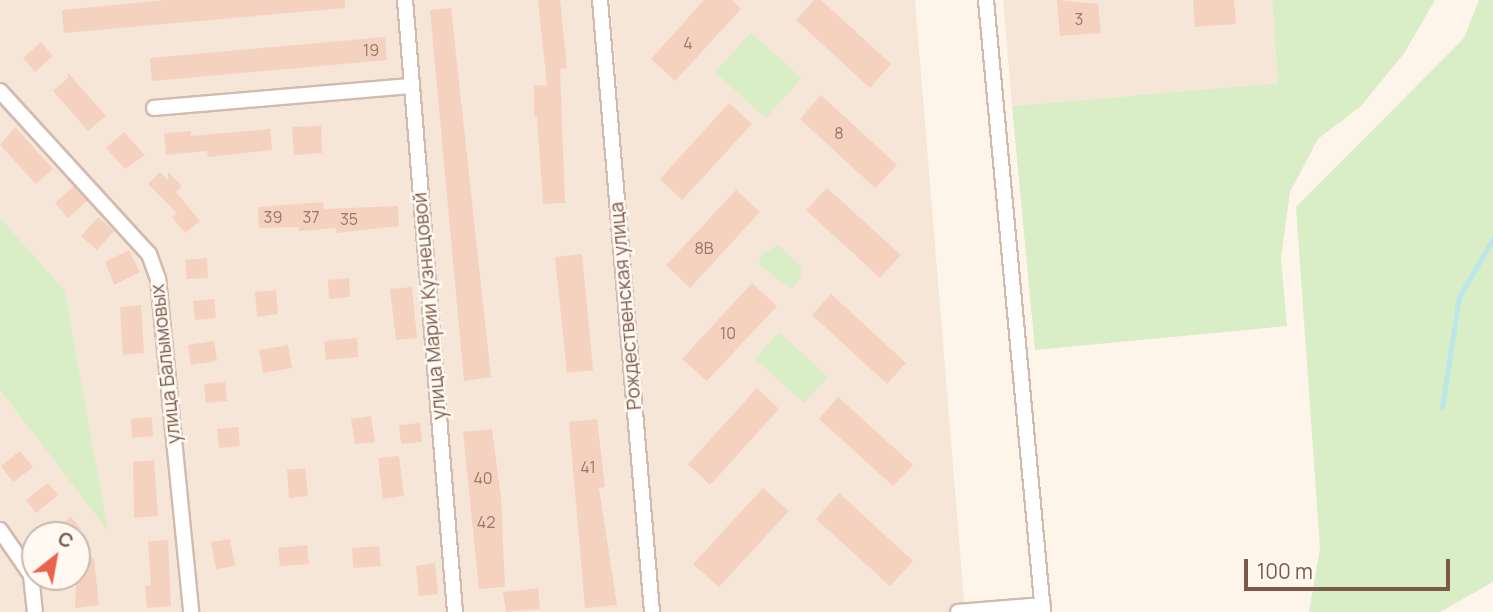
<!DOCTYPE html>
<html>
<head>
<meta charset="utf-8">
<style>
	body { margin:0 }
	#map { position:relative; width:1493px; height:612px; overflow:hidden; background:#fef5ea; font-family:Manrope,sans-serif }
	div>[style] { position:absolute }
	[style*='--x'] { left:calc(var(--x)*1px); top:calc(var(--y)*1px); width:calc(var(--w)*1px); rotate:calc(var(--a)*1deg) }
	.residential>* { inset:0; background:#f6e6d8 }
	.green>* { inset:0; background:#d9edc7 }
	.stream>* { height:4.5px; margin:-2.25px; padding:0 2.25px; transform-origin:2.25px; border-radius:2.25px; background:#bde6e9 }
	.building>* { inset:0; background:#f5d1c0 }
	.roads { filter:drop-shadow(2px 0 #d2bbae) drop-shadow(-2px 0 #d2bbae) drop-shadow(0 2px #d2bbae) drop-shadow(0 -2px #d2bbae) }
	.minor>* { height:14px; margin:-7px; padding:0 7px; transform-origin:7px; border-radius:7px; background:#fff }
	span { translate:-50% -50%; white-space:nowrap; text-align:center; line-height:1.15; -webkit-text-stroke:5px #fff9f2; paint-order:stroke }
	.number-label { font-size:16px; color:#9a7768 }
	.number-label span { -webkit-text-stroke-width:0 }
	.street-label { font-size:19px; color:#7b594b }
	.north { position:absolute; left:21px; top:521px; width:70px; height:70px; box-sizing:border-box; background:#fff9f2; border:2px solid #cab9af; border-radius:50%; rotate:31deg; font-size:19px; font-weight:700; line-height:28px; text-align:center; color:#7b594b }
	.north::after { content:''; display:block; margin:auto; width:24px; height:32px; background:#ec634b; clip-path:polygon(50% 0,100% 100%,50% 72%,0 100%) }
	.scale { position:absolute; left:1244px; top:559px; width:206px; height:32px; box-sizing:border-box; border:4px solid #7b594b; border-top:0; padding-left:9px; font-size:21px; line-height:24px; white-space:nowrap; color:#7b594b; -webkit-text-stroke:5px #fff9f2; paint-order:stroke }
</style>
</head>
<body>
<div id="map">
	<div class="residential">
		<div style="clip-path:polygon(evenodd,0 0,594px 0,614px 174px,645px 612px,0 612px,0 390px,107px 529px,65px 291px,0 217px,0 0,35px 535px,77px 535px,77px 577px,35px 577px,35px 535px)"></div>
		<div style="clip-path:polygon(610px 0,915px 0,965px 612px,659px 612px)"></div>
		<div style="clip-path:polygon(1003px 0,1272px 0,1278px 83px,1012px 106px)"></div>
	</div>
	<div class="green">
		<div style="clip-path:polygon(1272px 0,1435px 0,1405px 52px,1361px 106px,1318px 139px,1290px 192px,1281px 258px,1287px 326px,1035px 350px,1012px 106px,1278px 83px)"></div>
		<div style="clip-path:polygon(1479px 0,1493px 0,1493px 582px,1440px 612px,1309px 612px,1320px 548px,1296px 207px,1464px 38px)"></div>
		<div style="clip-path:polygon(751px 33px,802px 78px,766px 118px,715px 72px)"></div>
		<div style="clip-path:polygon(0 217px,65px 291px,108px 531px,0 390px)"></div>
		<div style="clip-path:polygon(778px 245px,802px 267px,801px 278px,791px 289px,759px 265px,760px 256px)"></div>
		<div style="clip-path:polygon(779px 332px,828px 377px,804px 403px,755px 359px)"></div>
	</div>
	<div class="stream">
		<div style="--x:1442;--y:407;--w:111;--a:-81.2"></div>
		<div style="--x:1459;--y:297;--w:67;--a:-59.6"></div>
	</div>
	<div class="building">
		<div style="clip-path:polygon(165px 0,345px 0,345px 8px,64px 33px,62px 10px)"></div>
		<div style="clip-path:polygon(538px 0,560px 0,567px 68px,560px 69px,565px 203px,543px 204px,537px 116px,534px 116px,534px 85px,547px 86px)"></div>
		<div style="clip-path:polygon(704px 0,732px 0,741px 9px,675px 81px,651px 59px)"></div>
		<div style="clip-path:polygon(814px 0,821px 0,891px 64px,870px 88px,796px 20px)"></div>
		<div style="clip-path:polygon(1057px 0,1098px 4px,1101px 33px,1060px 36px)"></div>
		<div style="clip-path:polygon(1193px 0,1234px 0,1236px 24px,1195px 27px)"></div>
		<div style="clip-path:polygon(451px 8px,491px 377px,464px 381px,430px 10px)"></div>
		<div style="clip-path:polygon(385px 37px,387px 60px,152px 81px,150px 58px)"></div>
		<div style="clip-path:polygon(41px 42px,53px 56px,35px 72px,23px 58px)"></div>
		<div style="clip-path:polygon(67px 72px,106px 116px,88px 131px,53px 91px,68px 78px)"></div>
		<div style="clip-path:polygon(821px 95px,897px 165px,875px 188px,800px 119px)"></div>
		<div style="clip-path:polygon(729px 103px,752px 124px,682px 200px,660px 179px)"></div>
		<div style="clip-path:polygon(321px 126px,322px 153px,294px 155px,292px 127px)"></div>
		<div style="clip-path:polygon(15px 127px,53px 169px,36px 184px,0 145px)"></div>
		<div style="clip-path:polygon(270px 129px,272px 150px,208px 157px,207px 151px,166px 155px,164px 133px,191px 131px,191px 136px)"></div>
		<div style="clip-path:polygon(124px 132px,145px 155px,125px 169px,106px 148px)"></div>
		<div style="clip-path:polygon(160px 172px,168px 181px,168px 172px,182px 186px,176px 192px,200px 221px,185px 233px,172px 217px,177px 213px,148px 184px)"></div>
		<div style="clip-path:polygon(74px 186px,87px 201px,68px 218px,55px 203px)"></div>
		<div style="clip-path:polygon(827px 188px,901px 255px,880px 278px,806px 210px)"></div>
		<div style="clip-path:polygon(736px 190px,760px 212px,690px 288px,666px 265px)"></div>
		<div style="clip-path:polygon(323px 202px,324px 209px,398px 206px,399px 226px,336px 233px,336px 228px,299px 231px,299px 227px,259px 228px,258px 207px)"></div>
		<div style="clip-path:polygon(98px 217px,114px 231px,97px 250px,81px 236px)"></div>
		<div style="clip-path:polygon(129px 250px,140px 272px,114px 285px,105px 262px)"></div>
		<div style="clip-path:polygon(582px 254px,593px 370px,567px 373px,555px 257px)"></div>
		<div style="clip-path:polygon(207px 258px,208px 278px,187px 279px,185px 260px)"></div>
		<div style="clip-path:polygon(349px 278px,350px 297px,329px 299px,328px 280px)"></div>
		<div style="clip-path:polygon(752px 283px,777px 306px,707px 381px,682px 359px)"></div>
		<div style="clip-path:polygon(412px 287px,417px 338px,396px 340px,390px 289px)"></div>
		<div style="clip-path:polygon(276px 290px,278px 314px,257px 317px,255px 292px)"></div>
		<div style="clip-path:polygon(831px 294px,906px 363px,887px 384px,812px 315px)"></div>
		<div style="clip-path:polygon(214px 299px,216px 318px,195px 320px,193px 301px)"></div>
		<div style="clip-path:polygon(141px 305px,144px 353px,123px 355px,120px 307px)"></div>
		<div style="clip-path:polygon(357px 338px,358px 357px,326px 360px,324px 341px)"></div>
		<div style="clip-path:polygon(214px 341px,217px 361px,191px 365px,188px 345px)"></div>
		<div style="clip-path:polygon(288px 345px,292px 368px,263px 373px,259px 350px)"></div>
		<div style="clip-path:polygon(225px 382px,227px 401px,206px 403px,204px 384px)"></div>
		<div style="clip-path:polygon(757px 388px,779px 409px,710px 485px,688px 464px)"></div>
		<div style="clip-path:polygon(838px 397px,913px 465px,893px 486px,819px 419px)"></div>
		<div style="clip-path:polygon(371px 416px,375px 442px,355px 444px,351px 419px)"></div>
		<div style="clip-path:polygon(152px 417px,153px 436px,132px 438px,131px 419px)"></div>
		<div style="clip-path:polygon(597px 419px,605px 487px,599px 488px,617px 605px,585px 608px,569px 422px)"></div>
		<div style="clip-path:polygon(420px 423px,422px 442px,401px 444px,399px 425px)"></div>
		<div style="clip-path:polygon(238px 427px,240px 446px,219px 448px,217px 429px)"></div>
		<div style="clip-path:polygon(492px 429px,501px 498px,505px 587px,479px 589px,463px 432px)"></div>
		<div style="clip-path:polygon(20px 451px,33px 467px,13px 482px,1px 466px)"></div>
		<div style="clip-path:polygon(399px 456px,404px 496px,383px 499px,378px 458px)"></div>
		<div style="clip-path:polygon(154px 460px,158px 516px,134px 518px,133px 462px)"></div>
		<div style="clip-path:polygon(305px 468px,308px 496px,289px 498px,287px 470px)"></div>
		<div style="clip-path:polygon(48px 483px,58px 495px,36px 513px,26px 500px)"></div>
		<div style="clip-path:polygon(763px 488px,789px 511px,719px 587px,693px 564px)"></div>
		<div style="clip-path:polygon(839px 493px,913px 561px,890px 586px,816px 519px)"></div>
		<div style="clip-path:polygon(71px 517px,81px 529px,74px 535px,48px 535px)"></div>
		<div style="clip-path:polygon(230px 539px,235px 566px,216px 569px,211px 542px)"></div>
		<div style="clip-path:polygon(168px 540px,171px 606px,147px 608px,145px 586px,151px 585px,148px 541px)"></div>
		<div style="clip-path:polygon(307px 545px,309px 564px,280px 566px,278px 548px)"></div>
		<div style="clip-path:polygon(379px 546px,381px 566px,353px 568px,352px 548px)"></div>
		<div style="clip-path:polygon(94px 558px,99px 605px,75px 608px,77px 559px)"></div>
		<div style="clip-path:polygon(435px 563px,438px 594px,419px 596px,416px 566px)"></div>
		<div style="clip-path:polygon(538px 588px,540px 609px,506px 612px,503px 592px)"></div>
	</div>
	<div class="roads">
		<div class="minor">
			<div style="--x:405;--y:0;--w:614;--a:85.33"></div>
			<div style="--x:600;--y:0;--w:614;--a:85.14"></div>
			<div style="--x:986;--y:0;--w:615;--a:84.68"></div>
			<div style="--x:0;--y:91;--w:221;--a:47.6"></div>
			<div style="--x:149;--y:254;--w:27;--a:70"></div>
			<div style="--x:158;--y:279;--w:335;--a:84.3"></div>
			<div style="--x:154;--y:108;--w:259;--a:-4.9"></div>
			<div style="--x:0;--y:530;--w:55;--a:55.4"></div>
			<div style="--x:31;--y:575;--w:37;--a:84"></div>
			<div style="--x:958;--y:612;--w:85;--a:-4.7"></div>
		</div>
	</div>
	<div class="number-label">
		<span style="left:1079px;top:19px">3</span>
		<span style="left:688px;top:43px">4</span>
		<span style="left:371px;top:50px">19</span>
		<span style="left:839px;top:133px">8</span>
		<span style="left:273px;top:217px">39</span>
		<span style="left:311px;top:217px">37</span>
		<span style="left:349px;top:219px">35</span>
		<span style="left:704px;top:248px">8В</span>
		<span style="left:728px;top:333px">10</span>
		<span style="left:588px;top:467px">41</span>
		<span style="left:483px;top:478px">40</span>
		<span style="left:486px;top:522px">42</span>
	</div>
	<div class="street-label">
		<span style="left:430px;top:306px;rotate:-95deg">улица Марии Кузнецовой</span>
		<span style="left:626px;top:306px;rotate:-95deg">Рождественская улица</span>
		<span style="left:166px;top:364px;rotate:-96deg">улица Балымовых</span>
	</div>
	<div class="north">С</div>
	<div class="scale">100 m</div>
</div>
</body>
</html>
